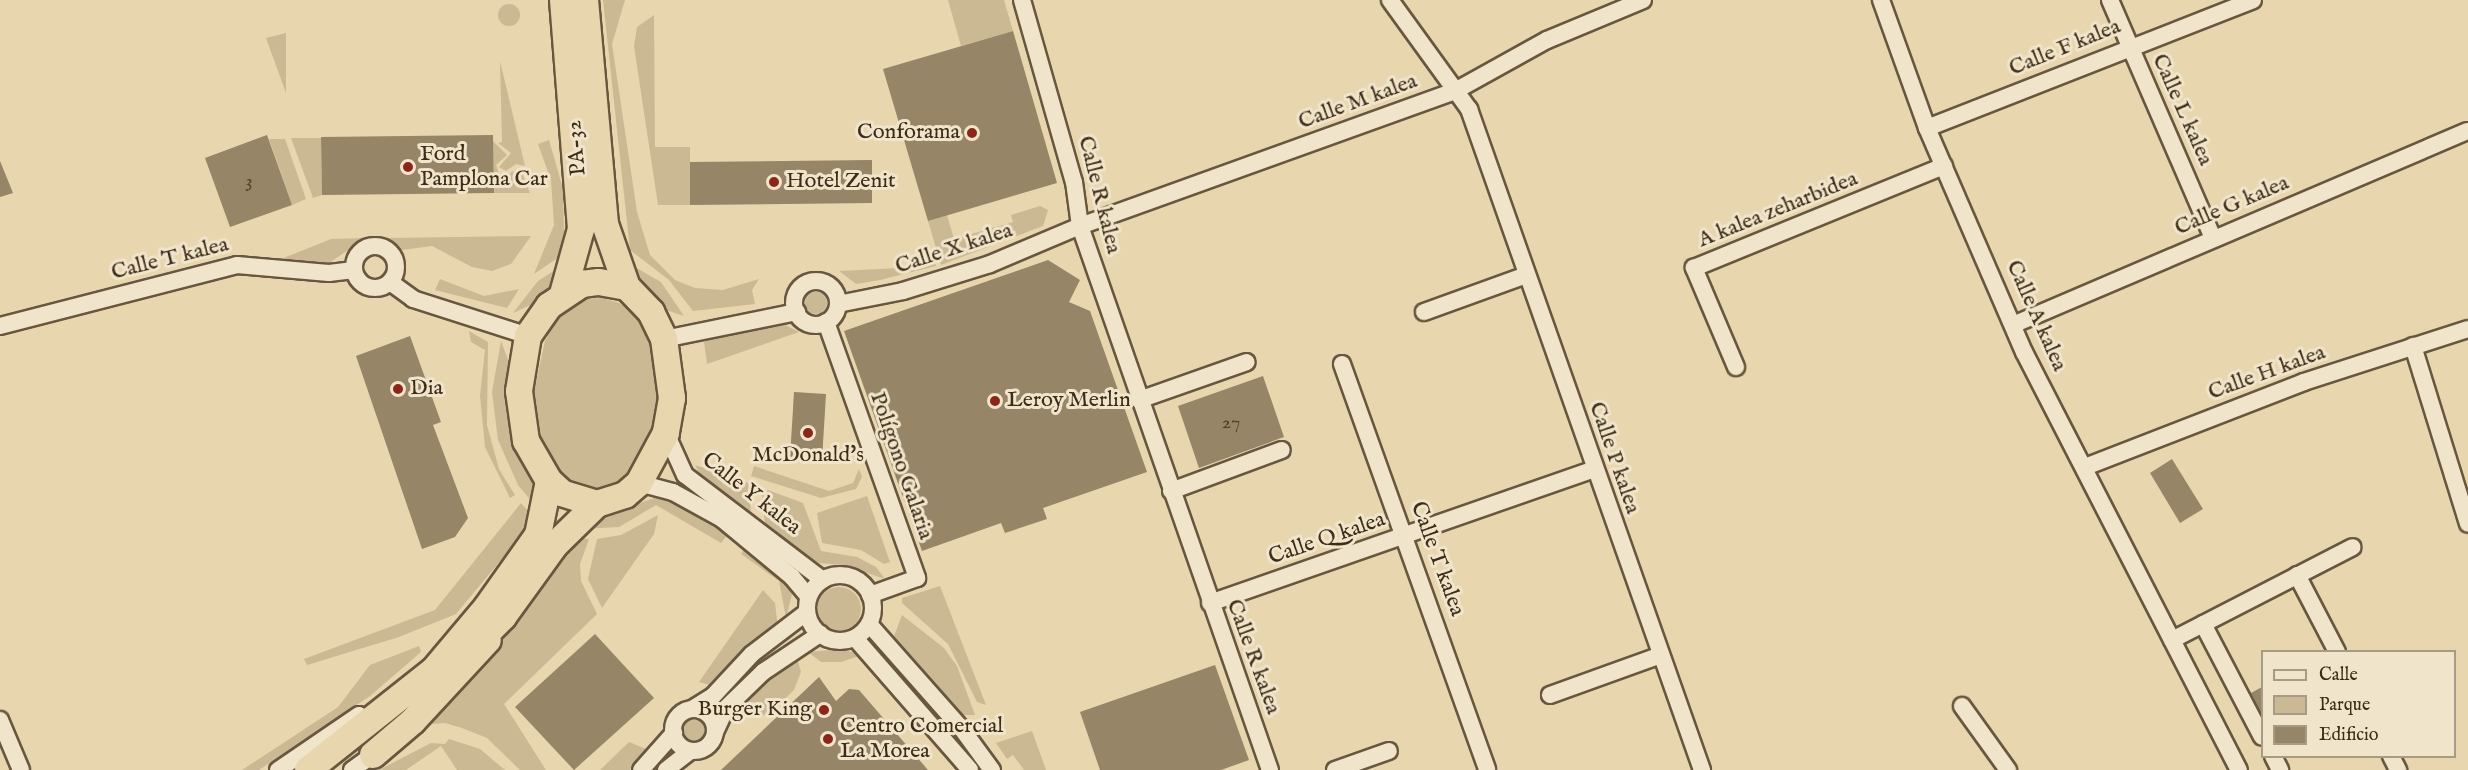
<!DOCTYPE html>
<html>
<head>
<meta charset="utf-8">
<style>
	body { margin:0 }
	#map { position:relative; width:2468px; height:770px; overflow:hidden; background:#e8d6ae; font-family:"IM FELL English",serif }
	div>[style] { position:absolute }
	[style*='--x'] { left:calc(var(--x)*1px); top:calc(var(--y)*1px); width:calc(var(--w)*1px); rotate:calc(var(--a)*1deg) }
	.green>* { inset:0; background:#cbb994 }
	.round { border-radius:50% }
	.building>* { inset:0; background:#968566 }
	.roads { filter:drop-shadow(2px 0 #68573e) drop-shadow(-2px 0 #68573e) drop-shadow(0 2px #68573e) drop-shadow(0 -2px #68573e) }
	.minor>* { height:16px; margin:-8px; padding:0 8px; transform-origin:8px; border-radius:8px; background:#f0e4ca }
	.minor>.ring { margin:-8px; padding:0; box-sizing:content-box; background:none; border:16px solid #f0e4ca; border-radius:50% }
	.highway>* { height:26px; margin:-13px; padding:0 13px; transform-origin:13px; border-radius:13px; background:#e8d6ae }
	.dots>* { width:16px; height:16px; translate:-50% -50%; box-sizing:border-box; border:3px solid #f0e4ca; border-radius:50% }
	span { translate:-50% -50%; white-space:nowrap; text-align:center; line-height:1.15; -webkit-text-stroke:6px #f0e4ca; paint-order:stroke }
	.number-label { font-size:20px; color:#53432c }
	.number-label span { -webkit-text-stroke-width:0 }
	.street-label { font-size:22px; color:#3d2d18 }
	.poi-label { font-size:22px; color:#3d2d18 }
	.right { translate:-100% -50%; text-align:right }
	.left { translate:0 -50%; text-align:left }
	.legend { position:absolute; left:2261px; top:650px; width:195px; height:108px; box-sizing:border-box; background:#f0e4ca; border:2px solid #a89b83; margin:0; padding:8px 10px; list-style:none; font-size:18px; color:#3d2d18 }
	.legend li { display:flex; align-items:center; gap:12px; height:30px }
	.legend b { width:30px; border:2px solid #a89b83 }
</style>
</head>
<body>
<div id="map">
	<div class="green">
		<div style="clip-path:polygon(603px 0,625px 0,612px 44px,637px 212px,650px 255px,675px 280px,695px 288px,723px 290px,759px 279px,752px 290px,755px 304px,693px 311px,669px 280px,630px 250px)"></div>
		<div style="clip-path:polygon(948px 0,1004px 0,1013px 31px,961px 46px)"></div>
		<div class="round" style="left:498px;top:4px;width:22px;height:22px"></div>
		<div style="clip-path:polygon(654px 15px,655px 147px,690px 147px,690px 205px,658px 205px,634px 46px,637px 27px)"></div>
		<div style="clip-path:polygon(286px 33px,286px 93px,266px 38px)"></div>
		<div style="clip-path:polygon(500px 61px,525px 166px,516px 164px,506px 171px,499px 167px,511px 153px,498px 143px,502px 142px)"></div>
		<div style="clip-path:polygon(291px 138px,321px 138px,322px 195px,313px 198px)"></div>
		<div style="clip-path:polygon(269px 139px,285px 139px,306px 199px,292px 205px)"></div>
		<div style="clip-path:polygon(549px 140px,563px 189px,564px 233px,559px 257px,534px 274px,554px 225px,551px 180px,538px 144px)"></div>
		<div style="clip-path:polygon(493px 141px,507px 155px,496px 165px,499px 173px,506px 175px,520px 168px,530px 193px,494px 193px)"></div>
		<div style="clip-path:polygon(1040px 206px,1048px 210px,1043px 226px,941px 265px,928px 221px,947px 215px,954px 239px,1013px 222px,1011px 215px)"></div>
		<div style="clip-path:polygon(531px 236px,511px 264px,492px 271px,472px 267px,432px 246px,402px 250px,386px 238px)"></div>
		<div style="clip-path:polygon(366px 238px,329px 263px,281px 259px,331px 239px)"></div>
		<div style="clip-path:polygon(932px 251px,936px 266px,880px 280px,856px 284px,839px 271px,920px 267px,925px 264px,922px 254px)"></div>
		<div style="clip-path:polygon(624px 261px,661px 282px,684px 316px,663px 309px,633px 278px)"></div>
		<div style="clip-path:polygon(566px 263px,544px 299px,513px 313px,538px 281px)"></div>
		<div style="clip-path:polygon(440px 279px,484px 296px,519px 289px,507px 308px,435px 290px)"></div>
		<div class="round" style="left:805px;top:292px;width:22px;height:22px"></div>
		<div style="clip-path:polygon(602px 298px,619px 303px,638px 317px,652px 342px,660px 411px,652px 444px,626px 480px,603px 490px,585px 491px,559px 476px,535px 432px,532px 401px,545px 341px,560px 315px,583px 299px)"></div>
		<div style="clip-path:polygon(785px 325px,799px 332px,707px 364px,704px 342px,714px 337px)"></div>
		<div style="clip-path:polygon(469px 331px,488px 342px,487px 425px,499px 469px,515px 495px,510px 498px,485px 447px,480px 396px,485px 350px,471px 342px)"></div>
		<div style="clip-path:polygon(501px 341px,511px 368px,523px 459px,536px 485px,537px 508px,518px 485px,498px 440px,492px 392px)"></div>
		<div style="clip-path:polygon(695px 465px,748px 483px,751px 512px,701px 476px)"></div>
		<div style="clip-path:polygon(754px 466px,829px 491px,853px 483px,859px 469px,862px 477px,856px 489px,821px 498px,751px 476px)"></div>
		<div style="clip-path:polygon(768px 490px,803px 503px,821px 551px,857px 557px,876px 567px,885px 579px,843px 565px,819px 563px,799px 551px,765px 524px,762px 495px)"></div>
		<div style="clip-path:polygon(660px 496px,685px 505px,728px 534px,721px 543px,656px 505px,619px 527px,582px 529px,596px 518px)"></div>
		<div style="clip-path:polygon(867px 496px,890px 562px,884px 564px,861px 550px,822px 543px,817px 513px)"></div>
		<div style="clip-path:polygon(521px 503px,535px 519px,456px 614px,399px 637px,307px 665px,304px 659px,435px 610px)"></div>
		<div style="clip-path:polygon(658px 515px,654px 534px,602px 608px,588px 579px,597px 539px,621px 535px)"></div>
		<div style="clip-path:polygon(575px 538px,589px 539px,580px 564px,581px 581px,597px 614px,504px 704px,546px 770px,520px 770px,487px 738px,462px 728px,445px 723px,420px 725px)"></div>
		<div style="clip-path:polygon(745px 547px,784px 580px,792px 594px,786px 618px,779px 581px,741px 554px)"></div>
		<div style="clip-path:polygon(940px 586px,986px 705px,977px 702px,948px 644px,902px 603px,902px 598px)"></div>
		<div class="round" style="left:817px;top:587px;width:44px;height:44px"></div>
		<div style="clip-path:polygon(763px 590px,775px 603px,778px 628px,713px 686px,699px 682px)"></div>
		<div style="clip-path:polygon(902px 615px,944px 648px,957px 666px,975px 715px,962px 715px,948px 704px,893px 639px)"></div>
		<div style="clip-path:polygon(419px 646px,421px 652px,370px 696px,259px 770px,242px 770px,338px 707px,370px 665px)"></div>
		<div style="clip-path:polygon(842px 649px,862px 655px,841px 662px,821px 662px,808px 652px)"></div>
		<div style="clip-path:polygon(796px 655px,801px 672px,794px 690px,771px 712px,757px 718px,739px 713px,736px 708px)"></div>
		<div class="round" style="left:681px;top:717px;width:26px;height:26px"></div>
		<div style="clip-path:polygon(1032px 731px,1046px 770px,1024px 770px,1013px 755px,1007px 759px,996px 743px)"></div>
		<div style="clip-path:polygon(449px 739px,480px 749px,505px 770px,457px 770px,441px 746px,406px 770px,379px 770px,431px 743px,445px 744px)"></div>
		<div style="clip-path:polygon(629px 742px,651px 751px,630px 770px,600px 770px)"></div>
	</div>
	<div class="building">
		<div style="clip-path:polygon(1013px 31px,1057px 183px,928px 221px,883px 69px)"></div>
		<div style="clip-path:polygon(267px 135px,292px 205px,230px 227px,205px 158px)"></div>
		<div style="clip-path:polygon(493px 135px,494px 193px,322px 195px,321px 137px)"></div>
		<div style="clip-path:polygon(872px 160px,872px 203px,690px 205px,690px 162px)"></div>
		<div style="clip-path:polygon(0 161px,13px 193px,0 197px)"></div>
		<div style="clip-path:polygon(1048px 260px,1080px 280px,1069px 302px,1090px 311px,1147px 472px,1043px 508px,1047px 519px,1005px 533px,1001px 523px,922px 551px,844px 331px)"></div>
		<div style="clip-path:polygon(410px 336px,441px 422px,433px 425px,468px 518px,455px 537px,422px 549px,356px 356px)"></div>
		<div style="clip-path:polygon(1263px 376px,1284px 437px,1199px 468px,1178px 406px)"></div>
		<div style="clip-path:polygon(794px 392px,826px 394px,822px 460px,790px 458px)"></div>
		<div style="clip-path:polygon(2172px 459px,2203px 509px,2180px 523px,2150px 473px)"></div>
		<div style="clip-path:polygon(595px 634px,654px 698px,574px 770px,515px 707px)"></div>
		<div style="clip-path:polygon(1215px 665px,1249px 760px,1221px 770px,1100px 770px,1080px 712px)"></div>
		<div style="clip-path:polygon(819px 677px,836px 701px,849px 689px,859px 690px,928px 770px,721px 770px)"></div>
		<div style="clip-path:polygon(2262px 687px,2262px 715px,2251px 693px)"></div>
	</div>
	<div class="roads">
		<div class="minor">
			<div style="--x:1022;--y:0;--w:189;--a:74.1"></div>
			<div style="--x:1074;--y:182;--w:44;--a:82.2"></div>
			<div style="--x:1080;--y:226;--w:576;--a:70.75"></div>
			<div style="--x:1390;--y:0;--w:135;--a:54.1"></div>
			<div style="--x:1469;--y:109;--w:701;--a:70.58"></div>
			<div style="--x:1881;--y:0;--w:136;--a:70.2"></div>
			<div style="--x:1927;--y:128;--w:244;--a:66.6"></div>
			<div style="--x:2024;--y:352;--w:470;--a:62.8"></div>
			<div style="--x:2110;--y:0;--w:259;--a:66.6"></div>
			<div style="--x:1927;--y:128;--w:350;--a:-21.4"></div>
			<div class="ring" style="left:354px;top:246px;width:26px;height:26px"></div>
			<div class="ring" style="left:794px;top:281px;width:28px;height:28px"></div>
			<div style="--x:390;--y:282;--w:29;--a:36"></div>
			<div style="--x:413;--y:299;--w:121;--a:17.8"></div>
			<div style="--x:838;--y:304;--w:66;--a:-11.3"></div>
			<div style="--x:903;--y:291;--w:91;--a:-17.2"></div>
			<div style="--x:990;--y:264;--w:98;--a:-22.9"></div>
			<div style="--x:1080;--y:226;--w:399;--a:-19.8"></div>
			<div style="--x:1455;--y:91;--w:105;--a:-29"></div>
			<div style="--x:1547;--y:40;--w:104;--a:-22.6"></div>
			<div style="--x:1424;--y:312;--w:109;--a:-19.9"></div>
			<div style="--x:826;--y:322;--w:272;--a:70.4"></div>
			<div style="--x:917;--y:578;--w:50;--a:160.1"></div>
			<div style="--x:2015;--y:324;--w:492;--a:-23.1"></div>
			<div style="--x:0;--y:326;--w:245;--a:-14.4"></div>
			<div style="--x:237;--y:265;--w:92;--a:5"></div>
			<div style="--x:329;--y:273;--w:25;--a:-7"></div>
			<div style="--x:664;--y:339;--w:136;--a:-11.5"></div>
			<div style="--x:2413;--y:346;--w:186;--a:72.8"></div>
			<div style="--x:1342;--y:364;--w:431;--a:70.3"></div>
			<div style="--x:1736;--y:367;--w:108;--a:-113"></div>
			<div style="--x:1694;--y:268;--w:270;--a:-22.2"></div>
			<div style="--x:1139;--y:400;--w:114;--a:-19.4"></div>
			<div style="--x:666;--y:433;--w:46;--a:65.7"></div>
			<div style="--x:685;--y:475;--w:173;--a:37.3"></div>
			<div style="--x:2085;--y:467;--w:235;--a:-21.2"></div>
			<div style="--x:2304;--y:382;--w:172;--a:-17.9"></div>
			<div style="--x:639;--y:483;--w:35;--a:15"></div>
			<div style="--x:673;--y:492;--w:56;--a:28.9"></div>
			<div style="--x:722;--y:519;--w:91;--a:39.6"></div>
			<div style="--x:792;--y:577;--w:25;--a:50"></div>
			<div style="--x:1171;--y:491;--w:118;--a:-20.3"></div>
			<div style="--x:2297;--y:575;--w:87;--a:62.5"></div>
			<div class="ring" style="left:807px;top:575px;width:50px;height:50px"></div>
			<div style="--x:1210;--y:603;--w:407;--a:-19.2"></div>
			<div style="--x:869;--y:624;--w:140;--a:48.5"></div>
			<div style="--x:962;--y:729;--w:51;--a:53.8"></div>
			<div style="--x:2203;--y:624;--w:127;--a:62.4"></div>
			<div style="--x:855;--y:638;--w:175;--a:48.9"></div>
			<div style="--x:2172;--y:640;--w:203;--a:-27.2"></div>
			<div style="--x:1550;--y:695;--w:118;--a:-19.8"></div>
			<div style="--x:1962;--y:706;--w:79;--a:54.3"></div>
			<div style="--x:692;--y:709;--w:25;--a:-32"></div>
			<div style="--x:713;--y:696;--w:57;--a:-47.1"></div>
			<div style="--x:752;--y:654;--w:69;--a:-37.4"></div>
			<div class="ring" style="left:673px;top:709px;width:26px;height:26px"></div>
			<div style="--x:0;--y:720;--w:54;--a:67.2"></div>
			<div style="--x:715;--y:732;--w:26;--a:-65"></div>
			<div style="--x:726;--y:708;--w:52;--a:-44.2"></div>
			<div style="--x:763;--y:672;--w:69;--a:-33.7"></div>
			<div style="--x:2273;--y:756;--w:16;--a:63"></div>
			<div style="--x:2391;--y:756;--w:16;--a:63"></div>
			<div style="--x:278;--y:770;--w:98;--a:-34.2"></div>
			<div style="--x:352;--y:770;--w:26;--a:-36"></div>
			<div style="--x:641;--y:770;--w:50;--a:-48.3"></div>
			<div style="--x:666;--y:770;--w:31;--a:-38"></div>
			<div style="--x:1335;--y:770;--w:57;--a:-19.4"></div>
		</div>
		<div class="highway">
			<div style="--x:563;--y:0;--w:230;--a:85.5"></div>
			<div style="--x:581;--y:229;--w:67;--a:105.5"></div>
			<div style="--x:585;--y:0;--w:225;--a:84.9"></div>
			<div style="--x:605;--y:224;--w:67;--a:70.8"></div>
			<div style="--x:599;--y:282;--w:28;--a:10"></div>
			<div style="--x:627;--y:287;--w:35;--a:46"></div>
			<div style="--x:651;--y:312;--w:30;--a:64"></div>
			<div style="--x:664;--y:339;--w:60;--a:82.3"></div>
			<div style="--x:672;--y:398;--w:36;--a:100"></div>
			<div style="--x:666;--y:433;--w:57;--a:118.4"></div>
			<div style="--x:639;--y:483;--w:18;--a:139"></div>
			<div style="--x:625;--y:495;--w:29;--a:162"></div>
			<div style="--x:597;--y:504;--w:37;--a:-163"></div>
			<div style="--x:562;--y:493;--w:18;--a:-137"></div>
			<div style="--x:549;--y:481;--w:46;--a:-119.9"></div>
			<div style="--x:526;--y:441;--w:50;--a:-98"></div>
			<div style="--x:519;--y:391;--w:56;--a:-80.7"></div>
			<div style="--x:528;--y:336;--w:37;--a:-55"></div>
			<div style="--x:549;--y:306;--w:40;--a:-34"></div>
			<div style="--x:582;--y:284;--w:17;--a:-7"></div>
			<div style="--x:470;--y:650;--w:47;--a:-45"></div>
			<div style="--x:503;--y:617;--w:89;--a:-54.2"></div>
			<div style="--x:555;--y:545;--w:59;--a:-44.3"></div>
			<div style="--x:373;--y:755;--w:52;--a:-40.4"></div>
			<div style="--x:413;--y:721;--w:110;--a:-47.2"></div>
			<div style="--x:308;--y:770;--w:161;--a:-38.4"></div>
			<div style="--x:434;--y:670;--w:82;--a:-49.9"></div>
			<div style="--x:487;--y:607;--w:88;--a:-54.7"></div>
			<div style="--x:538;--y:535;--w:55;--a:-78.5"></div>
		</div>
	</div>
	<div class="dots">
		<div style="left:972px;top:133px;background:#8f2418"></div>
		<div style="left:408px;top:167px;background:#8f2418"></div>
		<div style="left:774px;top:182px;background:#8f2418"></div>
		<div style="left:398px;top:389px;background:#8f2418"></div>
		<div style="left:995px;top:401px;background:#8f2418"></div>
		<div style="left:808px;top:433px;background:#8f2418"></div>
		<div style="left:824px;top:710px;background:#8f2418"></div>
		<div style="left:828px;top:739px;background:#8f2418"></div>
	</div>
	<div class="number-label">
		<span style="left:249px;top:181px">3</span>
		<span style="left:1231px;top:422px">27</span>
	</div>
	<div class="street-label">
		<span style="left:2065px;top:48px;rotate:-22deg">Calle F kalea</span>
		<span style="left:1358px;top:102px;rotate:-20deg">Calle M kalea</span>
		<span style="left:2182px;top:110px;rotate:66deg">Calle L kalea</span>
		<span style="left:577px;top:148px;rotate:-95deg">PA-32</span>
		<span style="left:1099px;top:195px;rotate:76deg">Calle R kalea</span>
		<span style="left:2232px;top:206px;rotate:-23deg">Calle G kalea</span>
		<span style="left:1778px;top:210px;rotate:-22deg">A kalea zeharbidea</span>
		<span style="left:954px;top:249px;rotate:-18deg">Calle X kalea</span>
		<span style="left:170px;top:259px;rotate:-14deg">Calle T kalea</span>
		<span style="left:2036px;top:316px;rotate:66deg">Calle A kalea</span>
		<span style="left:2267px;top:373px;rotate:-20deg">Calle H kalea</span>
		<span style="left:1614px;top:458px;rotate:71deg">Calle P kalea</span>
		<span style="left:901px;top:466px;rotate:71deg">Polígono Galaria</span>
		<span style="left:751px;top:494px;rotate:38deg">Calle Y kalea</span>
		<span style="left:1327px;top:539px;rotate:-19deg">Calle Q kalea</span>
		<span style="left:1437px;top:559px;rotate:70deg">Calle T kalea</span>
		<span style="left:1253px;top:657px;rotate:70deg">Calle R kalea</span>
	</div>
	<div class="poi-label">
		<span class="right" style="left:960px;top:133px">Conforama</span>
		<span class="left" style="left:420px;top:167px">Ford<br>Pamplona Car</span>
		<span class="left" style="left:786px;top:182px">Hotel Zenit</span>
		<span class="left" style="left:410px;top:389px">Dia</span>
		<span class="left" style="left:1007px;top:401px">Leroy Merlin</span>
		<span style="left:808px;top:456px">McDonald's</span>
		<span class="right" style="left:812px;top:710px">Burger King</span>
		<span class="left" style="left:840px;top:739px">Centro Comercial<br>La Morea</span>
	</div>
	<ul class="legend">
	<li><b style="height:8px;background:#f0e4ca"></b>Calle</li>
	<li><b style="height:16px;background:#cbb994"></b>Parque</li>
	<li><b style="height:16px;background:#968566"></b>Edificio</li>
	</ul>
</div>
</body>
</html>
